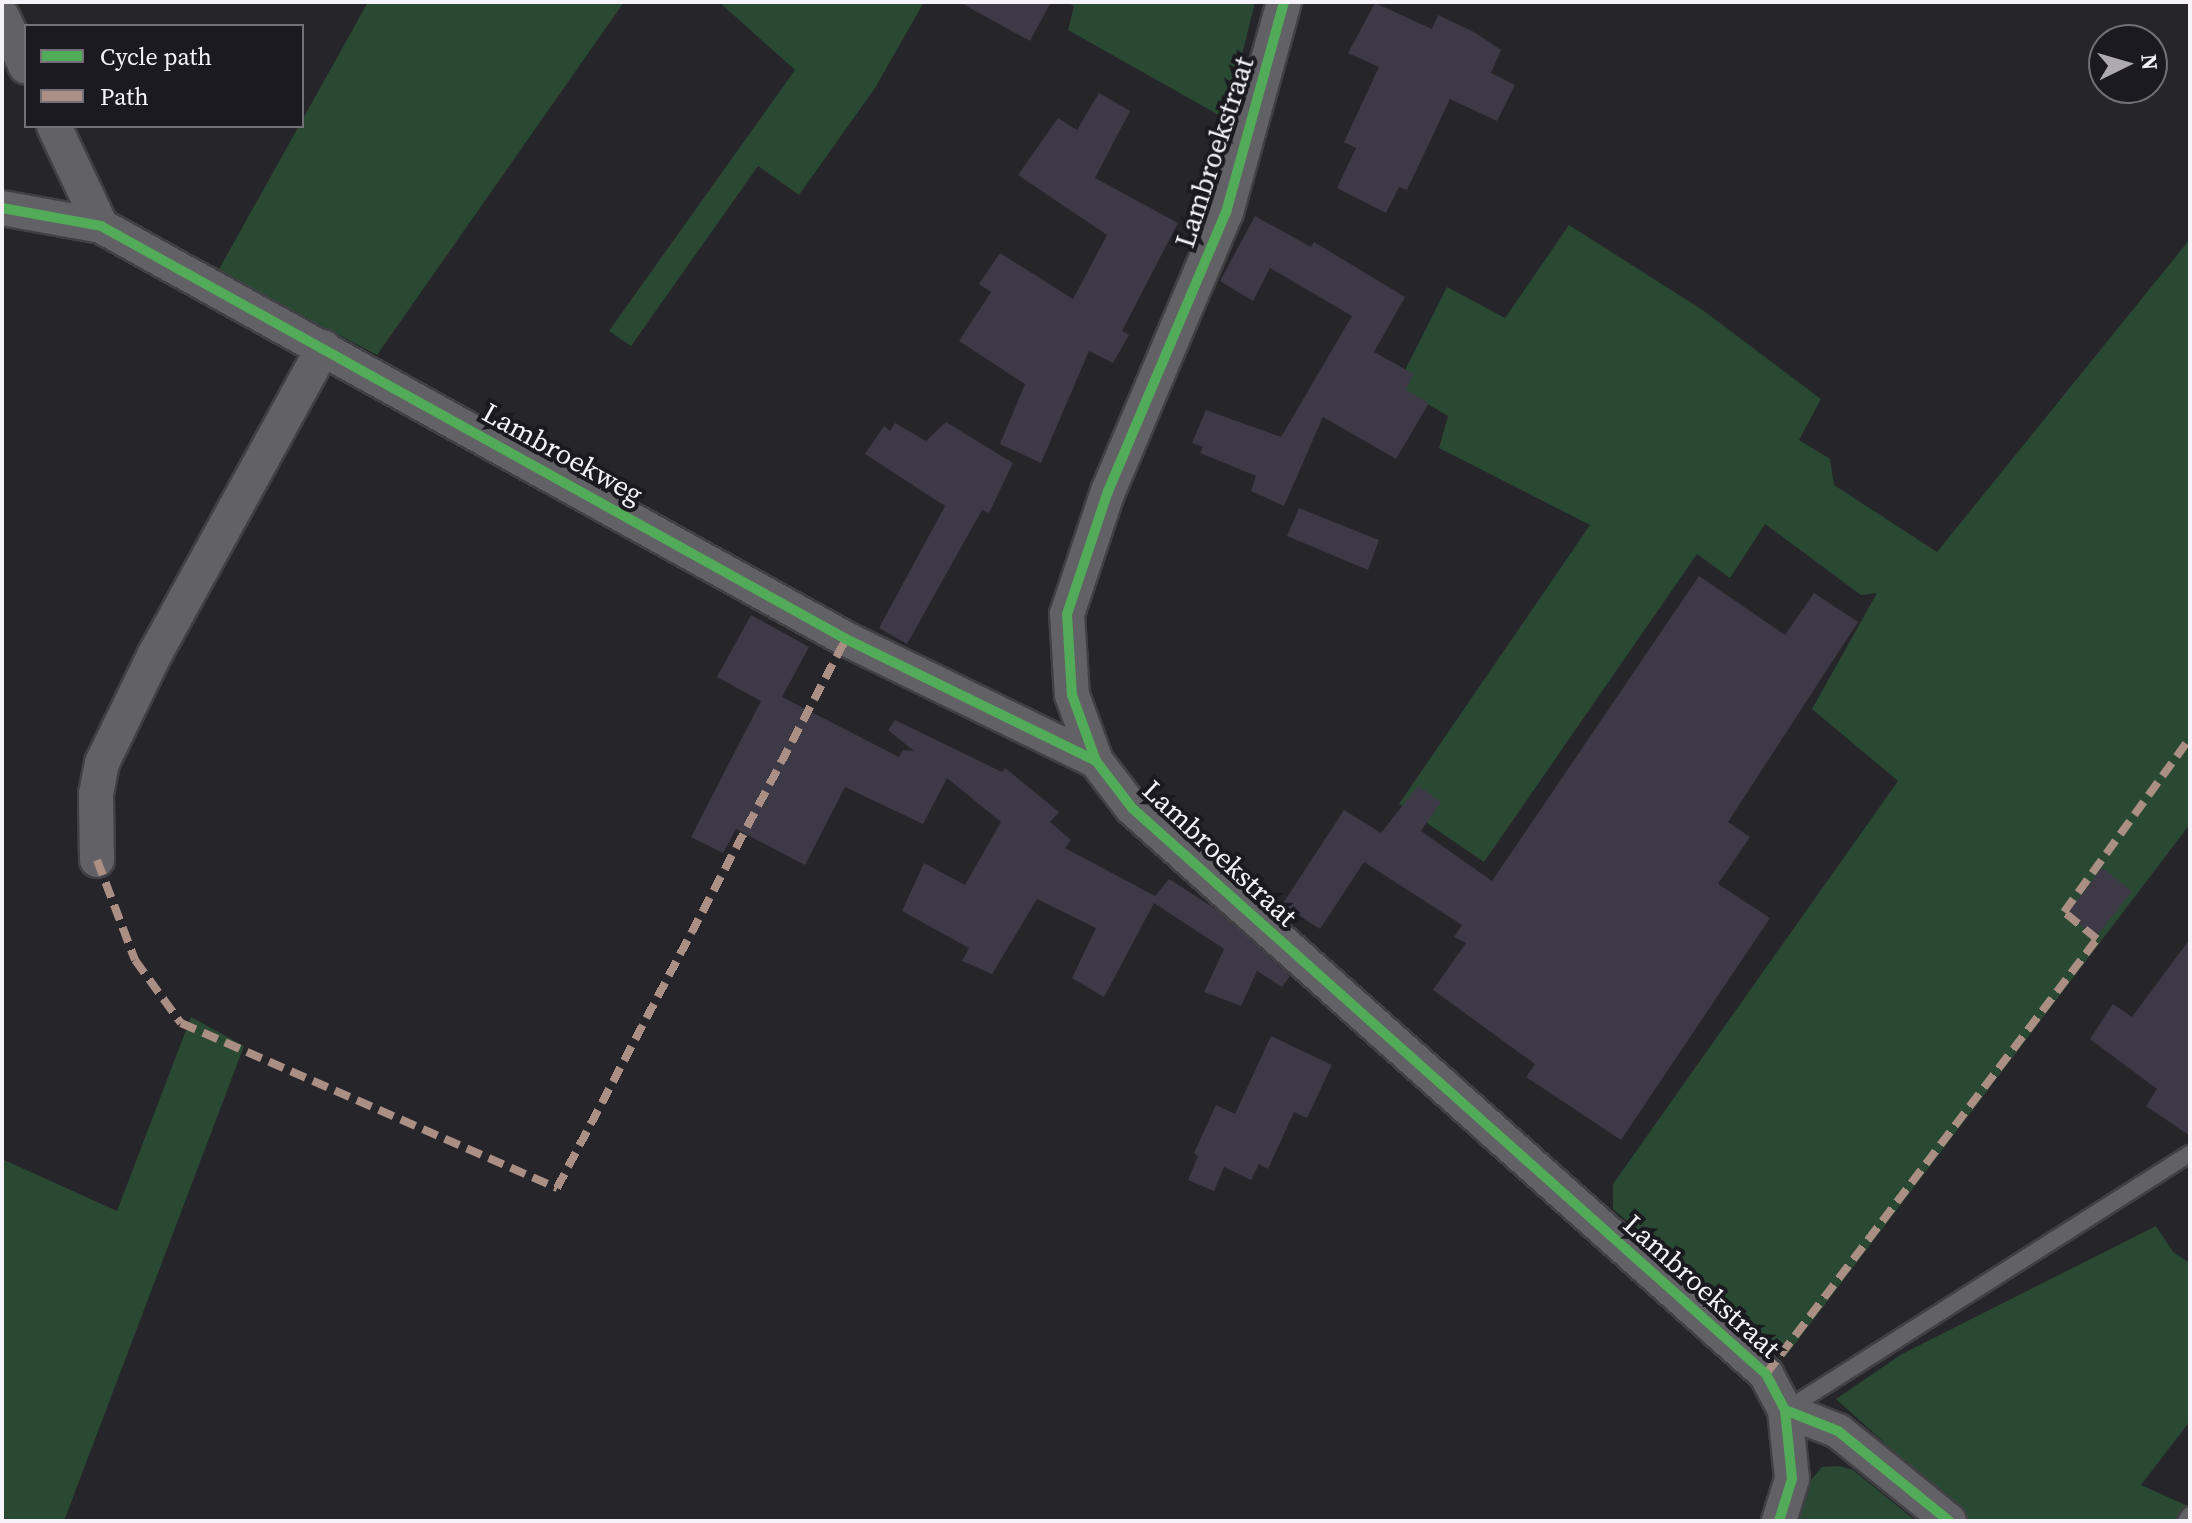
<!DOCTYPE html>
<html>
<head>
<meta charset="utf-8">
<style>
	body { margin:0 }
	#map { position:relative; width:2192px; height:1523px; overflow:hidden; background:#26252a; font-family:"Source Serif 4",serif }
	div>[style] { position:absolute }
	[style*='--x'] { left:calc(var(--x)*1px); top:calc(var(--y)*1px); width:calc(var(--w)*1px); rotate:calc(var(--a)*1deg) }
	.green>* { inset:0; background:#294932 }
	.building>* { inset:0; background:#3d3946 }
	.roads { filter:drop-shadow(2px 0 #414044) drop-shadow(-2px 0 #414044) drop-shadow(0 2px #414044) drop-shadow(0 -2px #414044) }
	.service>* { height:16px; margin:-8px; padding:0 8px; transform-origin:8px; border-radius:8px; background:#626165 }
	.minor>* { height:34px; margin:-17px; padding:0 17px; transform-origin:17px; border-radius:17px; background:#626165 }
	.quiet>* { height:8px; margin-top:-4px; transform-origin:0; background:repeating-linear-gradient(90deg,#ac8f84 0 16px,transparent 0 24px) }
	.cycleway>* { height:10px; margin:-5px; padding:0 5px; transform-origin:5px; border-radius:5px; background:#51ab58 }
	span { translate:-50% -50%; white-space:nowrap; text-align:center; line-height:1.15; -webkit-text-stroke:8px #1c1a21; paint-order:stroke }
	.street-label { font-size:28px; color:#f5f3f9 }
	.frame { position:absolute; inset:0; border:4px solid #f5f3f9; pointer-events:none }
	.legend { position:absolute; left:24px; top:24px; width:280px; height:104px; box-sizing:border-box; background:#1c1a21; border:2px solid #737177; margin:0; padding:10px 14px; list-style:none; font-size:24px; color:#f5f3f9 }
	.legend li { display:flex; align-items:center; gap:16px; height:40px }
	.legend b { width:40px; border:2px solid #737177 }
	.north { position:absolute; left:2088px; top:24px; width:80px; height:80px; box-sizing:border-box; background:#1c1a21; border:2px solid #737177; border-radius:50%; rotate:85deg; font-size:22px; font-weight:700; line-height:32px; text-align:center; color:#f5f3f9 }
	.north::after { content:''; display:block; margin:auto; width:28px; height:36px; background:#adabb1; clip-path:polygon(50% 0,100% 100%,50% 72%,0 100%) }
</style>
</head>
<body>
<div id="map">
	<div class="green">
		<div style="clip-path:polygon(368px 2px,624px 2px,377px 355px,218px 271px)"></div>
		<div style="clip-path:polygon(719px 2px,924px 2px,875px 88px,799px 195px,758px 166px,631px 346px,609px 331px,795px 70px)"></div>
		<div style="clip-path:polygon(1066px 2px,1255px 2px,1226px 119px,1068px 30px,1074px 6px)"></div>
		<div style="clip-path:polygon(1569px 225px,1704px 311px,1821px 399px,1799px 440px,1830px 459px,1834px 485px,1937px 552px,2190px 239px,2190px 824px,1785px 1357px,1613px 1209px,1613px 1184px,1898px 781px,1812px 709px,1877px 593px,1861px 595px,1765px 524px,1730px 578px,1697px 554px,1484px 862px,1399px 804px,1590px 525px,1439px 448px,1448px 416px,1397px 386px,1447px 287px,1505px 318px)"></div>
		<div style="clip-path:polygon(191px 1017px,244px 1046px,64px 1521px,2px 1521px,2px 1159px,117px 1211px)"></div>
		<div style="clip-path:polygon(2156px 1226px,2173px 1252px,2190px 1263px,2190px 1421px,2141px 1485px,2190px 1507px,2190px 1521px,1971px 1521px,1836px 1399px,1902px 1354px)"></div>
		<div style="clip-path:polygon(1839px 1466px,1853px 1470px,1916px 1521px,1798px 1521px,1809px 1482px,1822px 1467px)"></div>
	</div>
	<div class="building">
		<div style="clip-path:polygon(959px 2px,1051px 2px,1030px 41px)"></div>
		<div style="clip-path:polygon(1375px 3px,1432px 29px,1438px 15px,1474px 32px,1501px 50px,1491px 73px,1515px 85px,1497px 121px,1450px 99px,1407px 190px,1399px 187px,1386px 213px,1337px 188px,1356px 148px,1344px 142px,1379px 67px,1348px 53px)"></div>
		<div style="clip-path:polygon(1099px 93px,1130px 111px,1095px 178px,1178px 223px,1122px 331px,1129px 335px,1113px 363px,1089px 351px,1041px 463px,1000px 444px,1025px 384px,959px 341px,991px 292px,979px 284px,1000px 253px,1073px 299px,1107px 235px,1018px 175px,1058px 118px,1077px 130px)"></div>
		<div style="clip-path:polygon(1255px 216px,1311px 247px,1314px 242px,1405px 297px,1374px 352px,1414px 374px,1406px 390px,1429px 403px,1396px 459px,1323px 417px,1284px 506px,1251px 491px,1256px 476px,1200px 453px,1203px 447px,1192px 443px,1206px 410px,1281px 437px,1352px 316px,1270px 268px,1253px 301px,1220px 281px)"></div>
		<div style="clip-path:polygon(946px 422px,1013px 463px,989px 513px,982px 510px,907px 644px,879px 628px,945px 506px,865px 454px,884px 426px,890px 431px,895px 423px,926px 441px)"></div>
		<div style="clip-path:polygon(1299px 508px,1379px 540px,1368px 570px,1287px 536px)"></div>
		<div style="clip-path:polygon(1699px 576px,1785px 635px,1814px 593px,1858px 622px,1728px 822px,1750px 837px,1718px 884px,1770px 918px,1621px 1140px,1526px 1077px,1535px 1064px,1433px 990px,1466px 943px,1454px 937px,1462px 925px,1364px 862px,1320px 929px,1282px 905px,1344px 810px,1381px 833px,1418px 786px,1441px 802px,1421px 831px,1492px 881px)"></div>
		<div style="clip-path:polygon(751px 615px,809px 647px,782px 697px,899px 757px,903px 750px,914px 751px,888px 730px,895px 720px,1002px 772px,1005px 768px,1059px 812px,1050px 822px,1071px 840px,1065px 848px,1155px 896px,1169px 879px,1217px 910px,1290px 976px,1282px 987px,1257px 971px,1241px 1006px,1204px 992px,1224px 949px,1154px 903px,1104px 997px,1072px 978px,1096px 928px,1037px 899px,992px 974px,962px 961px,969px 948px,902px 911px,924px 863px,965px 885px,1001px 822px,947px 778px,923px 824px,845px 787px,805px 865px,736px 829px,723px 853px,691px 837px,761px 701px,717px 677px)"></div>
		<div style="clip-path:polygon(2102px 868px,2132px 891px,2096px 937px,2067px 914px)"></div>
		<div style="clip-path:polygon(2190px 939px,2190px 1136px,2146px 1106px,2157px 1089px,2090px 1039px,2113px 1004px,2132px 1017px)"></div>
		<div style="clip-path:polygon(1271px 1036px,1332px 1065px,1307px 1118px,1294px 1112px,1268px 1169px,1259px 1164px,1251px 1180px,1224px 1167px,1214px 1191px,1188px 1180px,1198px 1156px,1194px 1153px,1216px 1105px,1235px 1114px)"></div>
	</div>
	<div class="roads">
		<div class="service">
			<div style="--x:1786;--y:1410;--w:478;--a:-32.4"></div>
			<div style="--x:2186;--y:1521;--w:7;--a:-56"></div>
		</div>
		<div class="minor">
			<div style="--x:1284;--y:2;--w:218;--a:105.4"></div>
			<div style="--x:1226;--y:212;--w:303;--a:112.9"></div>
			<div style="--x:1108;--y:491;--w:130;--a:108.4"></div>
			<div style="--x:1067;--y:614;--w:81;--a:86.5"></div>
			<div style="--x:1072;--y:695;--w:70;--a:70"></div>
			<div style="--x:1096;--y:761;--w:59;--a:52.5"></div>
			<div style="--x:1132;--y:808;--w:850;--a:41.76"></div>
			<div style="--x:1766;--y:1374;--w:41;--a:62.2"></div>
			<div style="--x:1785;--y:1410;--w:69;--a:84.2"></div>
			<div style="--x:1792;--y:1479;--w:44;--a:107.2"></div>
			<div style="--x:2;--y:16;--w:56;--a:64.8"></div>
			<div style="--x:54;--y:126;--w:110;--a:64.8"></div>
			<div style="--x:2;--y:208;--w:101;--a:10.3"></div>
			<div style="--x:101;--y:226;--w:852;--a:29"></div>
			<div style="--x:846;--y:639;--w:278;--a:26"></div>
			<div style="--x:97;--y:860;--w:66;--a:-90.9"></div>
			<div style="--x:96;--y:794;--w:32;--a:-79"></div>
			<div style="--x:102;--y:763;--w:121;--a:-64.1"></div>
			<div style="--x:155;--y:654;--w:350;--a:-61.2"></div>
			<div style="--x:1785;--y:1410;--w:57;--a:21.6"></div>
			<div style="--x:1838;--y:1431;--w:143;--a:39"></div>
		</div>
	</div>
	<div class="quiet">
		<div style="--x:97;--y:860;--w:107;--a:69.2"></div>
		<div style="--x:135;--y:960;--w:78;--a:53.9"></div>
		<div style="--x:181;--y:1023;--w:411;--a:23.7"></div>
		<div style="--x:557;--y:1188;--w:620;--a:-62.24"></div>
		<div style="--x:1766;--y:1374;--w:547;--a:-52.73"></div>
		<div style="--x:2097;--y:939;--w:43;--a:-140.7"></div>
		<div style="--x:2064;--y:912;--w:215;--a:-54.1"></div>
	</div>
	<div class="cycleway">
		<div style="--x:1284;--y:2;--w:218;--a:105.4"></div>
		<div style="--x:1226;--y:212;--w:303;--a:112.9"></div>
		<div style="--x:1108;--y:491;--w:130;--a:108.4"></div>
		<div style="--x:1067;--y:614;--w:81;--a:86.5"></div>
		<div style="--x:1072;--y:695;--w:70;--a:70"></div>
		<div style="--x:1096;--y:761;--w:59;--a:52.5"></div>
		<div style="--x:1132;--y:808;--w:850;--a:41.76"></div>
		<div style="--x:1766;--y:1374;--w:41;--a:62.2"></div>
		<div style="--x:1785;--y:1410;--w:69;--a:84.2"></div>
		<div style="--x:1792;--y:1479;--w:44;--a:107.2"></div>
		<div style="--x:2;--y:208;--w:101;--a:10.3"></div>
		<div style="--x:101;--y:226;--w:852;--a:29"></div>
		<div style="--x:846;--y:639;--w:278;--a:26"></div>
		<div style="--x:1785;--y:1410;--w:57;--a:21.6"></div>
		<div style="--x:1838;--y:1431;--w:143;--a:39"></div>
	</div>
	<div class="street-label">
		<span style="left:1214px;top:152px;rotate:-72deg">Lambroekstraat</span>
		<span style="left:563px;top:453px;rotate:29deg">Lambroekweg</span>
		<span style="left:1220px;top:853px;rotate:43deg">Lambroekstraat</span>
		<span style="left:1702px;top:1286px;rotate:42deg">Lambroekstraat</span>
	</div>
	<div class="frame"></div>
	<ul class="legend">
	<li><b style="height:10px;background:#51ab58"></b>Cycle path</li>
	<li><b style="height:10px;background:#ac8f84"></b>Path</li>
	</ul>
	<div class="north">N</div>
</div>
</body>
</html>
